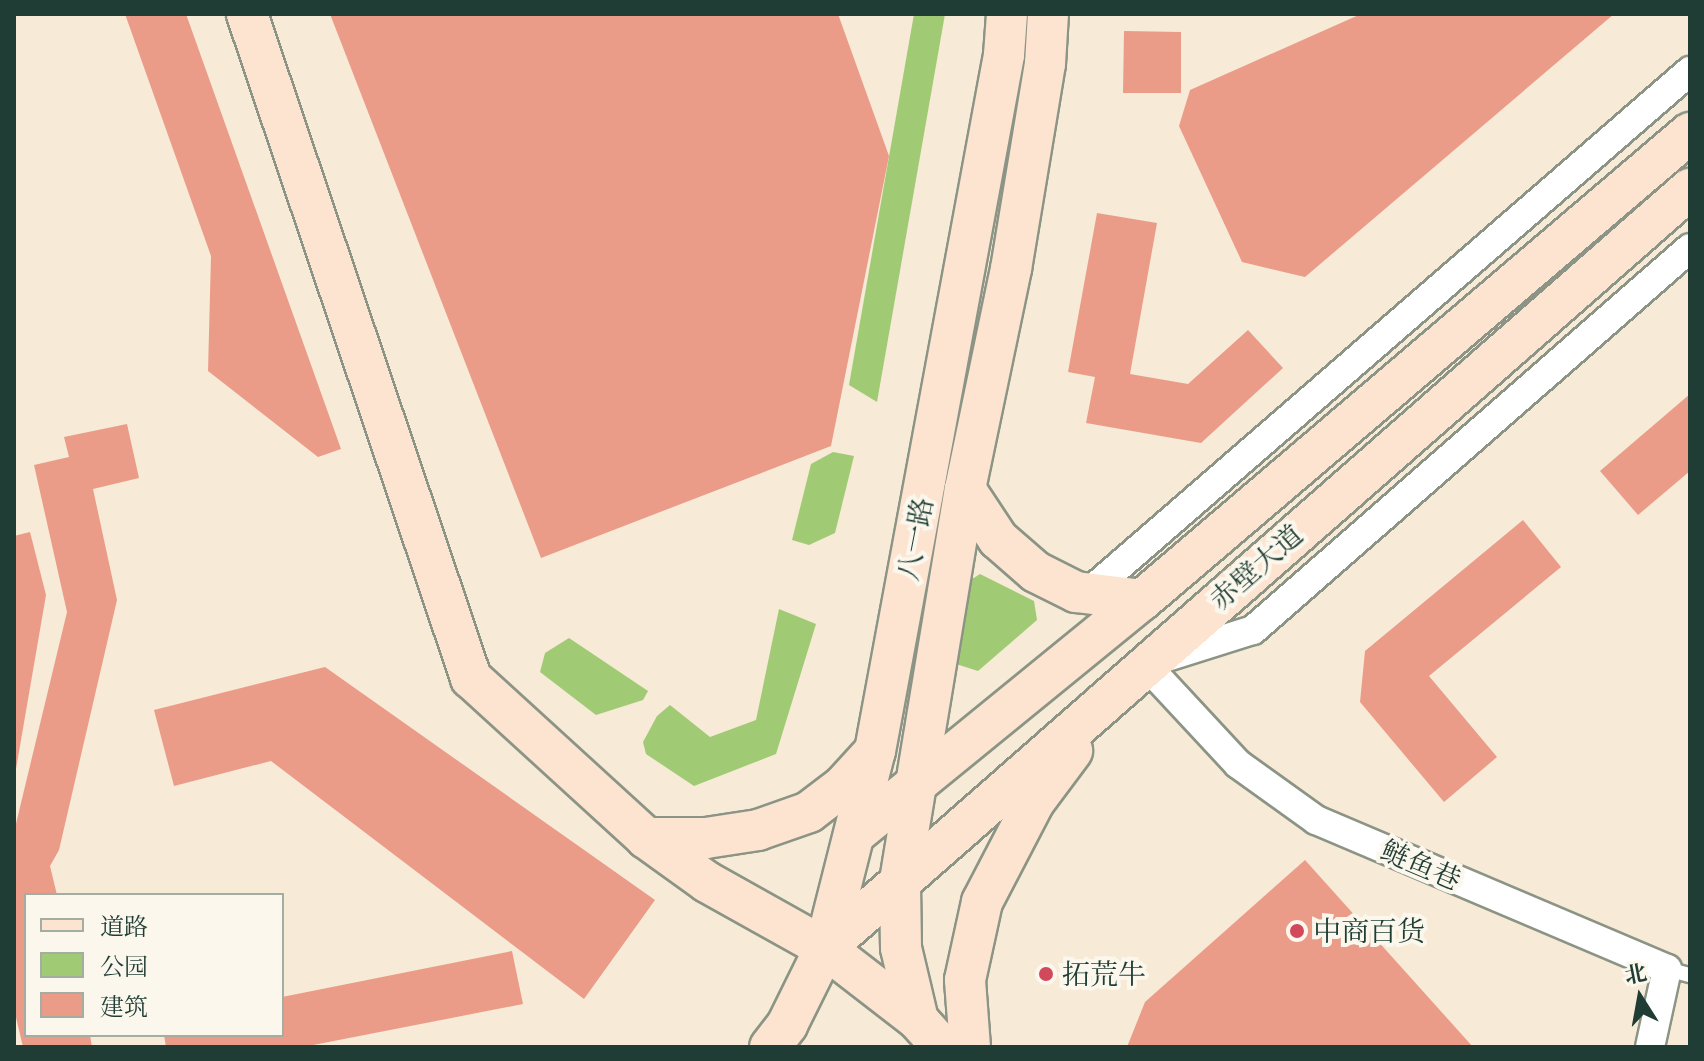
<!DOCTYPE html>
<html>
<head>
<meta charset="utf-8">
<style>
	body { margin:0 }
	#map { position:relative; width:1704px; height:1061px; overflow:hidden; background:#f7ead6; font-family:"Gentium Book Plus","Noto Serif SC",serif }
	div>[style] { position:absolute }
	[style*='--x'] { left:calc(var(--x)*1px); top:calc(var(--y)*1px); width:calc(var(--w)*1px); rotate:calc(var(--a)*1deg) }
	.green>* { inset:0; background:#a1ca75 }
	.building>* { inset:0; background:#ea9c89 }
	.roads { filter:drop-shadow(2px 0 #8b9485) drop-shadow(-2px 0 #8b9485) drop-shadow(0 2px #8b9485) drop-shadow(0 -2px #8b9485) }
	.lane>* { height:14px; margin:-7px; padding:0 7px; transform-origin:7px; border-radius:7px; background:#fff }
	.street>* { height:28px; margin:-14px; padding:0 14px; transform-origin:14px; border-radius:14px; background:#fff }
	.secondary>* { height:40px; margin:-20px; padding:0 20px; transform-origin:20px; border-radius:20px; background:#fde4d1 }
	.dots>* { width:22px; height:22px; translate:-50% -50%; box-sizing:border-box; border:4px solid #fbf7ec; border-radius:50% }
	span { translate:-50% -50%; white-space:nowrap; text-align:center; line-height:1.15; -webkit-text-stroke:8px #fbf7ec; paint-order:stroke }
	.street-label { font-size:28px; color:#1f3d34 }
	.poi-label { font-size:28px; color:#1f3d34 }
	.left { translate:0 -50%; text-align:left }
	.frame { position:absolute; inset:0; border:16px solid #1f3d34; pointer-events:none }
	.legend { position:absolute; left:24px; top:893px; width:260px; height:144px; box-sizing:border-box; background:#fbf7ec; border:2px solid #a3ada2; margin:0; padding:10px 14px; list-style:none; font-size:24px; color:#1f3d34 }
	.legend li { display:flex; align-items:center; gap:16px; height:40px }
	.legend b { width:40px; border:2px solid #a3ada2 }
	.north { position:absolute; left:1600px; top:957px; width:80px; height:80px; -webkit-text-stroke:6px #fbf7ec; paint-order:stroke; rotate:349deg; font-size:22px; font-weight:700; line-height:32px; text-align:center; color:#1f3d34 }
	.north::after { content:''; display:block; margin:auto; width:28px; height:36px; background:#1f3d34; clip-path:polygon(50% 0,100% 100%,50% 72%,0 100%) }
</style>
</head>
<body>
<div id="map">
	<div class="green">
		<div style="clip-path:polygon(914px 14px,945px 14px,877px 402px,849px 385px)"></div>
		<div style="clip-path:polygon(833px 452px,854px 456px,835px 533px,809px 545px,792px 540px,811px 464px)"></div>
		<div style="clip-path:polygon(980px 574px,1034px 601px,1037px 620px,978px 671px,953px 663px,969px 581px)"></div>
		<div style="clip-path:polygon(779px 609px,816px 624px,776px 754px,694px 786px,646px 754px,643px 742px,657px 716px,670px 705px,710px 737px,756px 720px)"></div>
		<div style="clip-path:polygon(569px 638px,648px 691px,643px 700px,596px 715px,540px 672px,545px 653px)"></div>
	</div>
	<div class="building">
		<div style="clip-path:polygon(125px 14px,186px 14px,341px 449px,318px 457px,208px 371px,211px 256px)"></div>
		<div style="clip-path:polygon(330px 14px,838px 14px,889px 156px,831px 446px,541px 558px)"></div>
		<div style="clip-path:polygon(1361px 14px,1614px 14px,1305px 277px,1242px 262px,1179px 126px,1190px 90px)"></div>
		<div style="clip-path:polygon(1124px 31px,1181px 32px,1181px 93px,1123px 93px)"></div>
		<div style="clip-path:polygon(1097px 213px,1157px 223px,1130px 374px,1188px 384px,1248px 330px,1283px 368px,1201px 443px,1086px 423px,1095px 377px,1068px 372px)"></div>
		<div style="clip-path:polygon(1690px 394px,1690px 471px,1638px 515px,1600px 471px)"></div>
		<div style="clip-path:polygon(127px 424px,139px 478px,93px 489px,117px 600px,59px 850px,50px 866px,57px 895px,26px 895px,26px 1035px,90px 1035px,92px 1047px,23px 1047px,14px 1009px,14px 832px,67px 612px,34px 465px,69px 457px,64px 437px)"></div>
		<div style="clip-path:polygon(1523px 520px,1561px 567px,1429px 676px,1497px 757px,1444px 802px,1360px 702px,1365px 651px)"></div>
		<div style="clip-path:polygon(30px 532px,46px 595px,16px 769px,14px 536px)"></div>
		<div style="clip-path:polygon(325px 667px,655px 900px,584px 999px,271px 761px,174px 786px,154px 710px)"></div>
		<div style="clip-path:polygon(1305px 860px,1473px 1047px,1127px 1047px,1145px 1002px)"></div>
		<div style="clip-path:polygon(512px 951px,523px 1004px,303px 1047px,166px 1047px,164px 1035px,282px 1035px,282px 997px)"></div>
	</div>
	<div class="roads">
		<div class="lane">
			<div style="--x:1667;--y:969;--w:24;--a:15"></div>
		</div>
		<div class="street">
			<div style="--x:1088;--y:593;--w:797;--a:-40.93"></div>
			<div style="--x:1650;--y:1047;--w:80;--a:-77.7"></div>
			<div style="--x:1667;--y:969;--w:381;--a:-157"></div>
			<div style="--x:1316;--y:820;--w:96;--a:-144.3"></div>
			<div style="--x:1238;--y:764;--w:137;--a:-132.9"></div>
			<div style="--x:1145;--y:664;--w:113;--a:-17.5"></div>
			<div style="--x:1253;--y:630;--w:580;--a:-41.16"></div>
		</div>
		<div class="secondary">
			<div style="--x:247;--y:14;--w:701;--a:71.36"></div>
			<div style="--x:471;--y:678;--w:237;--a:42.4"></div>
			<div style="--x:646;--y:838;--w:75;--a:35.8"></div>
			<div style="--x:707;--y:882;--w:135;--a:29.2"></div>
			<div style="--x:825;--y:948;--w:118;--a:37.7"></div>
			<div style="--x:918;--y:1020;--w:36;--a:48"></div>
			<div style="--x:965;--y:489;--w:60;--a:56.6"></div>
			<div style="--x:998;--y:539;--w:50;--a:41"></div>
			<div style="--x:1036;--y:572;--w:45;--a:26.6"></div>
			<div style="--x:1076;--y:592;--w:66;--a:6.9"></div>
			<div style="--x:856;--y:833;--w:369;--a:-39.2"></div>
			<div style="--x:1142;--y:600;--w:720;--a:-40.44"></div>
			<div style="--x:646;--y:838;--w:60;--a:0"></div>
			<div style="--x:706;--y:838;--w:53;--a:-8.7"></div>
			<div style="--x:758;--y:830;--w:54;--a:-19.4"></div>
			<div style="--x:809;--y:812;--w:43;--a:-37.4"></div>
			<div style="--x:843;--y:786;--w:47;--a:-47.6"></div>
			<div style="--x:825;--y:948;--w:1151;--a:-41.27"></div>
			<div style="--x:918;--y:1020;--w:74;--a:-103.3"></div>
			<div style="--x:901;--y:948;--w:67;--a:-90.9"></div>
			<div style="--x:900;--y:881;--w:397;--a:-80.6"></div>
			<div style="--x:965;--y:489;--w:225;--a:-78.2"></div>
			<div style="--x:1011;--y:269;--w:208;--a:-80.6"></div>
			<div style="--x:1045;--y:64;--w:50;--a:-86.6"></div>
			<div style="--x:770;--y:1047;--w:28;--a:-52"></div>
			<div style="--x:787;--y:1025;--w:86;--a:-63.7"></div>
			<div style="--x:825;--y:948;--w:203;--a:-75.8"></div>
			<div style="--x:875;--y:751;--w:708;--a:-79.5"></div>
			<div style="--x:1004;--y:55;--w:41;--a:-85.8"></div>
			<div style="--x:970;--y:1047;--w:67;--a:-94.3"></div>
			<div style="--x:965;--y:980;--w:80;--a:-77.7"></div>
			<div style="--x:982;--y:902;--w:113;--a:-62.5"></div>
			<div style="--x:1034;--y:802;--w:64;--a:-53.3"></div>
		</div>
	</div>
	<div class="dots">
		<div style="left:1297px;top:931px;background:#d1495b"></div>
		<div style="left:1046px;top:974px;background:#d1495b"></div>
	</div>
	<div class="street-label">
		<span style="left:915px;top:539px;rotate:-79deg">八一路</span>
		<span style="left:1256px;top:567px;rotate:-41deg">赤壁大道</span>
		<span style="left:1421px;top:865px;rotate:23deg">鲢鱼巷</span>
	</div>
	<div class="poi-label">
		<span class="left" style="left:1313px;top:931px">中商百货</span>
		<span class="left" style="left:1062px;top:974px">拓荒牛</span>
	</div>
	<div class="frame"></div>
	<ul class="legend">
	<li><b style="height:10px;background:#fde4d1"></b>道路</li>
	<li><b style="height:22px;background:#a1ca75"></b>公园</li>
	<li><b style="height:22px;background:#ea9c89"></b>建筑</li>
	</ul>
	<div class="north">北</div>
</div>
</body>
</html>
